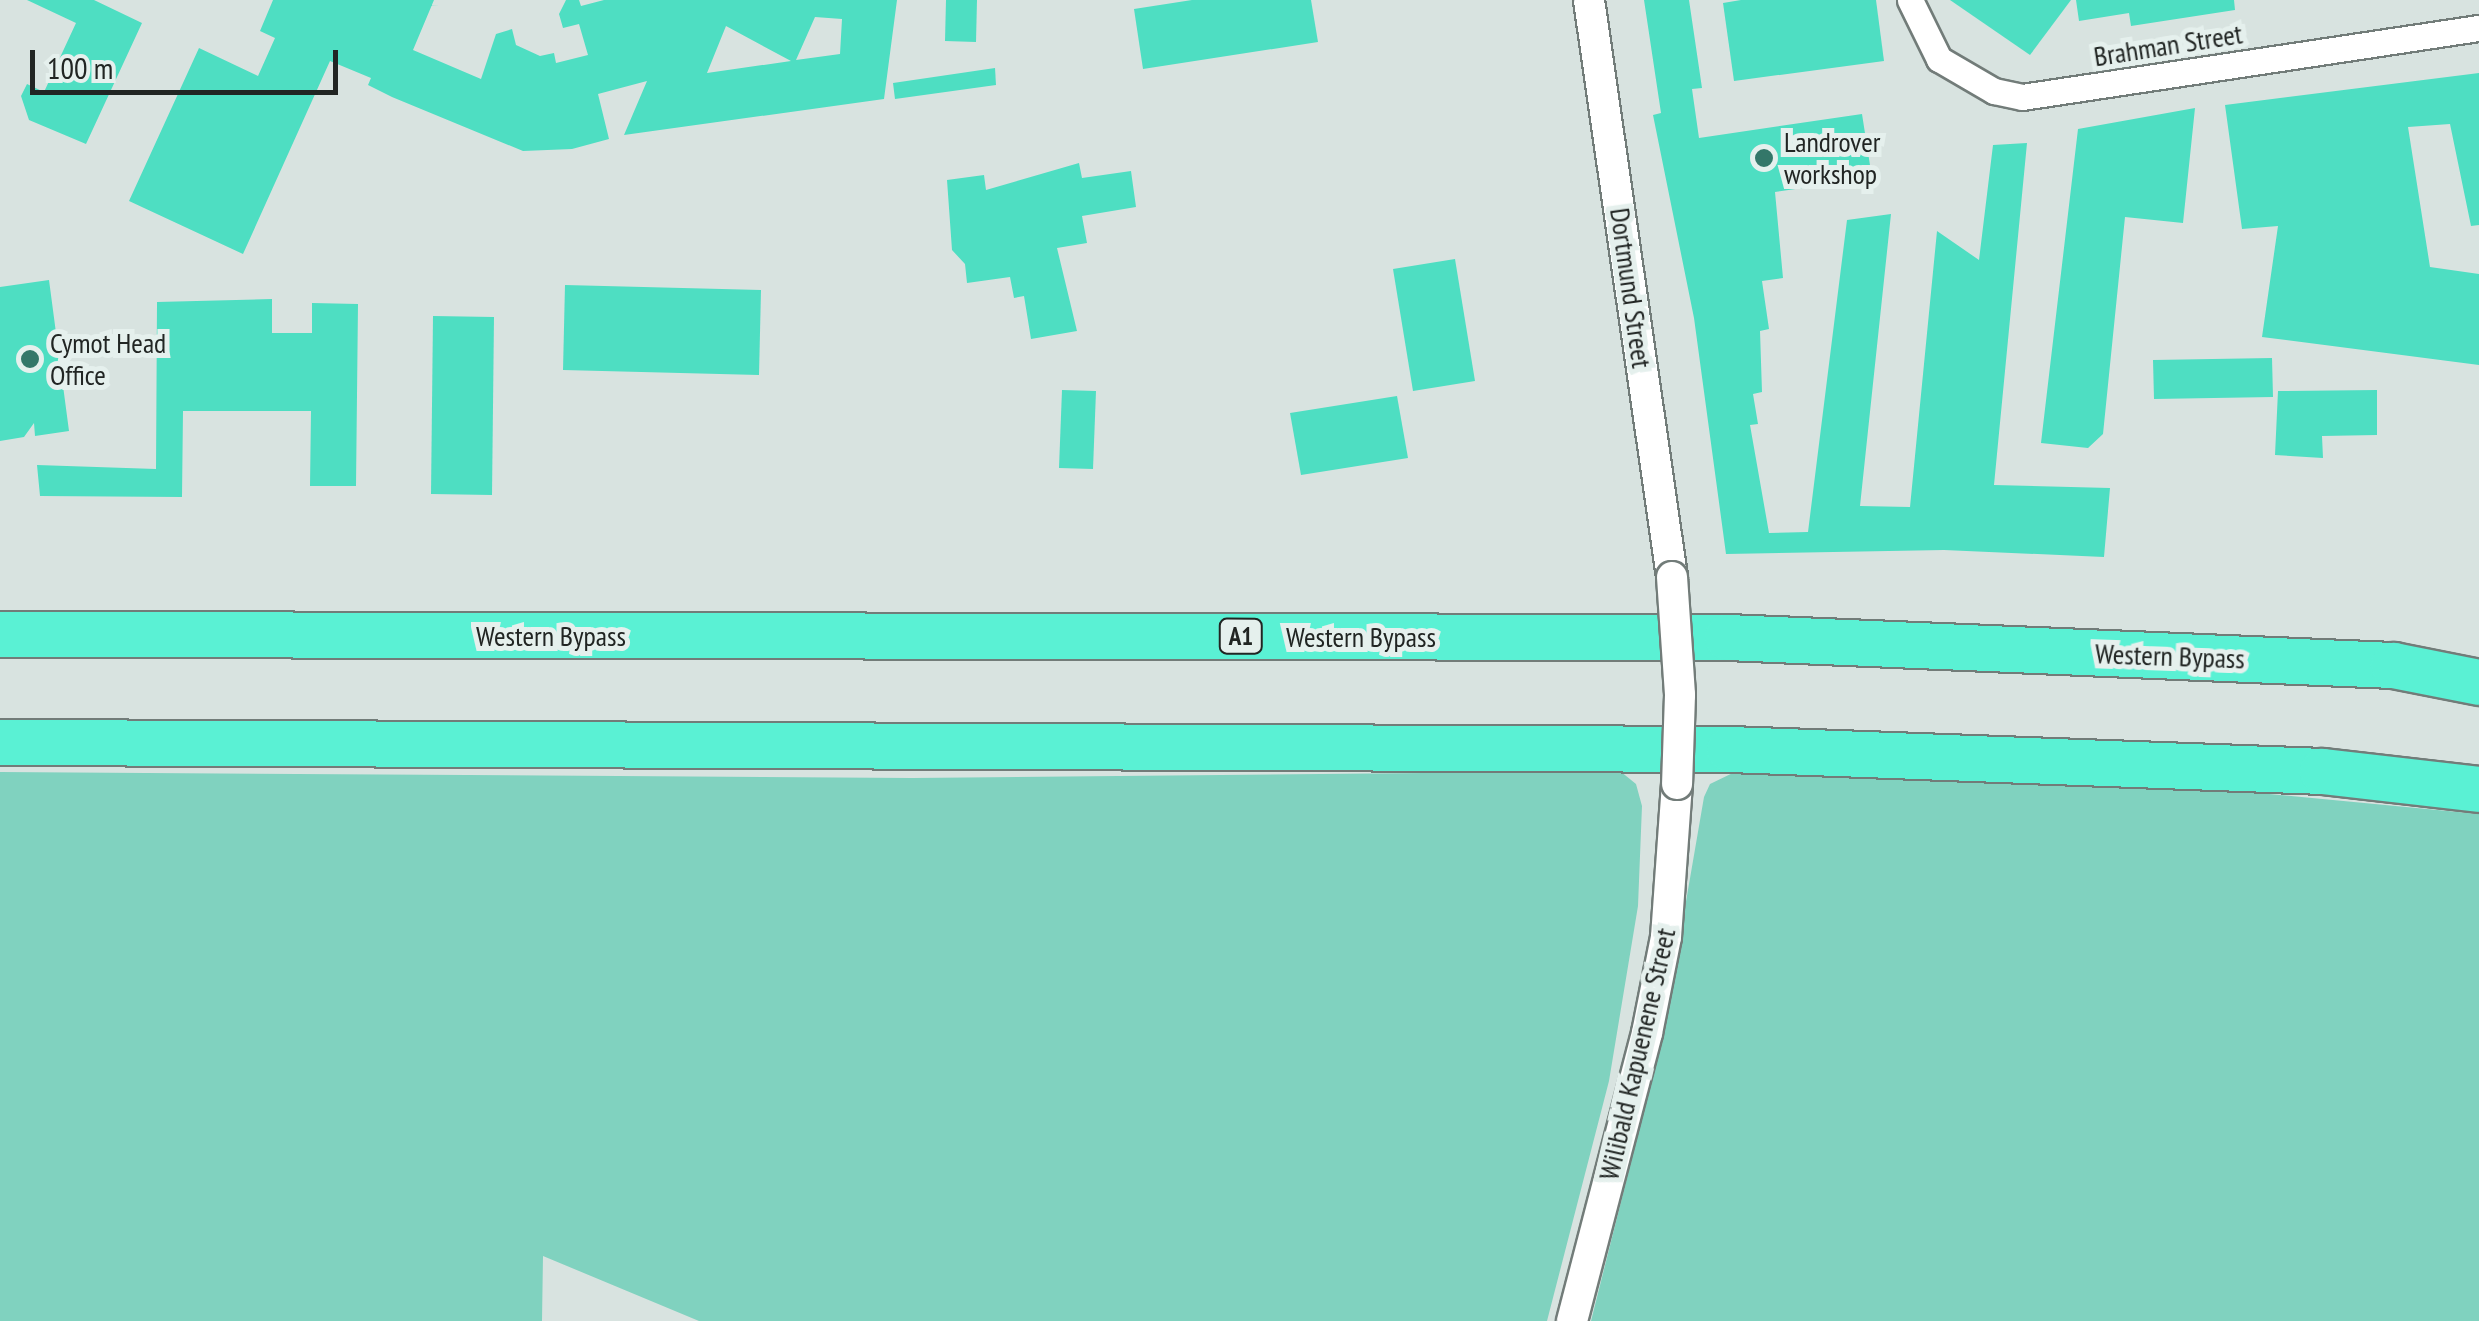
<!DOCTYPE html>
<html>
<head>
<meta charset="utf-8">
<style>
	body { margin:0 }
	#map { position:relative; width:2479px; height:1321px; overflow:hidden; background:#d8e3e0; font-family:"PT Sans Narrow",sans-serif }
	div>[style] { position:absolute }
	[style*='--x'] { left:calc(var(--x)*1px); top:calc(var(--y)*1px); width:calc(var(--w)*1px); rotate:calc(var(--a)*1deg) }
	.green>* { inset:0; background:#80d2bf }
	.building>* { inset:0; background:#4edec2 }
	.roads { filter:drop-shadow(2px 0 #727c79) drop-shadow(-2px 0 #727c79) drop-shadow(0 2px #727c79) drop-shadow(0 -2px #727c79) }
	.minor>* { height:25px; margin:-12.5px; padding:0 12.5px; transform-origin:12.5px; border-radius:12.5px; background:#fff }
	.tertiary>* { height:30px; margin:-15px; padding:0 15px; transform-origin:15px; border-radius:15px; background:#fff }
	.motorway>* { height:45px; margin:-22.5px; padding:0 22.5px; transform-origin:22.5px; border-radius:22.5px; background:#5af1d4 }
	.bridges { filter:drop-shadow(2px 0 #727c79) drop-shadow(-2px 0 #727c79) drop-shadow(0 2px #727c79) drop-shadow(0 -2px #727c79) }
	.tertiary-bridge>* { height:30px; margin:-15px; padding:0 15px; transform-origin:15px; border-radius:15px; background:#fff }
	.dots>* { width:28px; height:28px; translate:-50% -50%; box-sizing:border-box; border:5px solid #e5f0ed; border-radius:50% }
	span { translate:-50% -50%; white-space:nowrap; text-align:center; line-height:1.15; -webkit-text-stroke:10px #e5f0ed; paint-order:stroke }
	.shield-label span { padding:2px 8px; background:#e5f0ed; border:2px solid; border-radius:8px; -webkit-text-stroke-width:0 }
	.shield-label { font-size:25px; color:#212523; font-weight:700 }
	.street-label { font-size:28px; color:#212523 }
	.poi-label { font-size:28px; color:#212523 }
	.left { translate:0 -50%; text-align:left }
	.scale { position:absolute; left:30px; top:50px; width:308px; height:45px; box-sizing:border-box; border:5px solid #212523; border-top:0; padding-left:12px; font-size:30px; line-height:35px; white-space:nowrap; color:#212523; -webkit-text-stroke:8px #e5f0ed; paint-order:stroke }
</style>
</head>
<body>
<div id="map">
	<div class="green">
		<div style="clip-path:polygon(1739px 770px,2164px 784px,2479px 814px,2479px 1321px,1591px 1321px,1663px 1035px,1704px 797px,1710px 784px)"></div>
		<div style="clip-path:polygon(1620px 771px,1636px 784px,1642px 806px,1638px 906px,1609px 1081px,1547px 1321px,699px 1321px,543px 1256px,542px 1321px,0 1321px,0 772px,912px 778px)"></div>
	</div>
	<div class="building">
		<div style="clip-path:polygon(27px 0,94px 0,142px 23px,86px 144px,29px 120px,21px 96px,27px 84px,44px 92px,76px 23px)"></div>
		<div style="clip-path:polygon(evenodd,273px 0,434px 0,413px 50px,481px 79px,496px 34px,512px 29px,516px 45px,540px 56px,554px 53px,556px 63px,588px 55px,579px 24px,563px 28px,559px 14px,566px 0,579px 0,581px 6px,604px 0,897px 0,884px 99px,624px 135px,647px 81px,598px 94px,609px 139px,572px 149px,523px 151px,392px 97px,368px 85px,371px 78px,330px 61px,243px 254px,129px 201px,199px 48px,258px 76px,275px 38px,260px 31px,273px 0,815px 17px,842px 19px,840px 54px,796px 60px,815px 17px,273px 0,726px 26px,791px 61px,707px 73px,726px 26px)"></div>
		<div style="clip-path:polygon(946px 0,977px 0,976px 42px,945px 41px)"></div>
		<div style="clip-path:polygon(1192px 0,1311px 0,1318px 42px,1143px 69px,1134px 9px)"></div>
		<div style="clip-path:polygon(1644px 0,1689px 0,1702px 88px,1692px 89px,1699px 138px,1862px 114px,1872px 178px,1775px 192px,1783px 278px,1762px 281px,1769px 329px,1760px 331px,1762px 392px,1753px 394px,1758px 424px,1750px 425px,1769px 533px,1808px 532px,1847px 220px,1891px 214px,1860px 506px,1910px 507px,1937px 231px,1979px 260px,1993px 145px,2027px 143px,1994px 485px,2110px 488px,2104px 557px,1944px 550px,1726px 554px,1694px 318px,1653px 115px,1661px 113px)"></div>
		<div style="clip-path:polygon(1741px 0,1876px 0,1884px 61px,1734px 81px,1723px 3px)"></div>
		<div style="clip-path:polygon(1950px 0,2071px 0,2030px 55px)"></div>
		<div style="clip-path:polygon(2076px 0,2234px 0,2235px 10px,2131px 26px,2129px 13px,2079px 21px)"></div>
		<div style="clip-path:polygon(995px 68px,996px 85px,895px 99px,893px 83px)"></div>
		<div style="clip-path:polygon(2479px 73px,2479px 225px,2471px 226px,2450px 124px,2408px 127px,2430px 267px,2479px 274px,2479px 365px,2262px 337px,2278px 226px,2242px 229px,2225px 105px)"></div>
		<div style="clip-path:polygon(2195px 108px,2183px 223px,2125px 217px,2103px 434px,2088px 448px,2041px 443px,2078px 129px)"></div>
		<div style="clip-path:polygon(1079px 163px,1082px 178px,1131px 171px,1136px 207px,1082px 216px,1087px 243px,1057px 248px,1077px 331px,1031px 339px,1024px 296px,1014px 298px,1010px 277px,967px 283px,965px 264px,952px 250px,947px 180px,984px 175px,986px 190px)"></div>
		<div style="clip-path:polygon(1455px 259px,1475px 381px,1413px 391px,1393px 269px)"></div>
		<div style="clip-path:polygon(49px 280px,69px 431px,35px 436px,34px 423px,24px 437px,0 441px,0 287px)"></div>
		<div style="clip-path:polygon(565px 285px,761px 290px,759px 375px,563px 370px)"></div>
		<div style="clip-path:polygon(272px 299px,272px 333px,312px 333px,312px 303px,358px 304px,356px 486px,310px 486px,311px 411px,183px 411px,182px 497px,40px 496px,37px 465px,156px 469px,157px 302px)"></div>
		<div style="clip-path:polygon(433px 316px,494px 317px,492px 495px,431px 494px)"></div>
		<div style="clip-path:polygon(2272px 358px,2273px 397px,2154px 399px,2153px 360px)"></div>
		<div style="clip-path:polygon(1062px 390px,1096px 391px,1093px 469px,1059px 468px)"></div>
		<div style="clip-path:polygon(2377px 390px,2377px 435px,2322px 436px,2323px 458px,2275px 455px,2278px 391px)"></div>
		<div style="clip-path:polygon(1397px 396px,1408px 458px,1301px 475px,1290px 413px)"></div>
	</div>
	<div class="roads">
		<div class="minor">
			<div style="--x:1910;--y:0;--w:66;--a:63.8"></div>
			<div style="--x:1939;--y:59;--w:64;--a:30.2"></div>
			<div style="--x:1994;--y:91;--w:29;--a:12"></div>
			<div style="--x:2022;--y:97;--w:462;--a:-8.6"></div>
		</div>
		<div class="tertiary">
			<div style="--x:1589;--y:0;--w:583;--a:81.81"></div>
			<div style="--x:1572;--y:1321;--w:298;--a:-75.4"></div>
			<div style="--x:1647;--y:1033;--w:98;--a:-78.8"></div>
			<div style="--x:1666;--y:937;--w:153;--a:-85.9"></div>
		</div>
		<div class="motorway">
			<div style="--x:0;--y:634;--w:1727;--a:0.1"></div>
			<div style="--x:1727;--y:637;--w:667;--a:2.41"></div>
			<div style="--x:2393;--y:665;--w:88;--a:11.2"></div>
			<div style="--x:0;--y:742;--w:1729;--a:0.23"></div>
			<div style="--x:1729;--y:749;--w:593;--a:2.12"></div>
			<div style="--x:2322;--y:771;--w:158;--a:6.5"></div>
		</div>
	</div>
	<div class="bridges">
		<div class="tertiary-bridge">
			<div style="--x:1672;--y:577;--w:118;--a:86.1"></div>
			<div style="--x:1680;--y:695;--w:89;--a:91.9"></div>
		</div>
	</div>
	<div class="dots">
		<div style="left:1764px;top:158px;background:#347769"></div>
		<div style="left:30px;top:359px;background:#347769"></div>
	</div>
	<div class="shield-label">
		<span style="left:1241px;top:636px">A1</span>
	</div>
	<div class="street-label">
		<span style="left:2168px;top:45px;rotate:-9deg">Brahman Street</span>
		<span style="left:1631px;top:288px;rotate:82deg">Dortmund Street</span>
		<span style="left:551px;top:636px">Western Bypass</span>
		<span style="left:1361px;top:637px">Western Bypass</span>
		<span style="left:2170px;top:656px;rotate:2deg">Western Bypass</span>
		<span style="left:1637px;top:1054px;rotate:-77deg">Wilibald Kapuenene Street</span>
	</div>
	<div class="poi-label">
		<span class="left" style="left:1784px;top:158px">Landrover<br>workshop</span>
		<span class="left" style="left:50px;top:359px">Cymot Head<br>Office</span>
	</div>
	<div class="scale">100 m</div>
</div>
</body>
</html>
